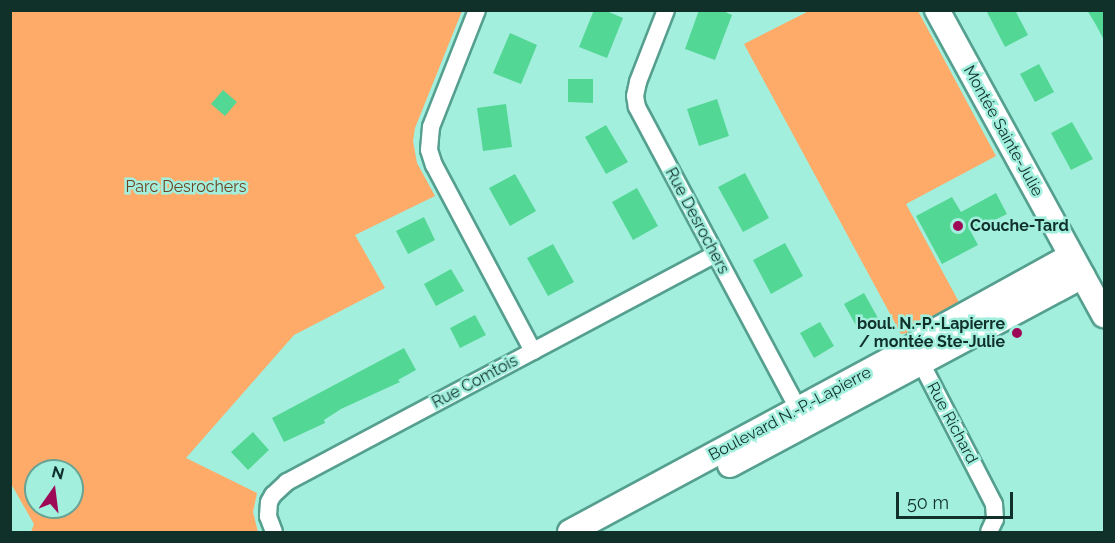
<!DOCTYPE html>
<html>
<head>
<meta charset="utf-8">
<style>
	body { margin:0 }
	#map { position:relative; width:1115px; height:543px; overflow:hidden; background:#a3efdd; font-family:Raleway,sans-serif }
	div>[style] { position:absolute }
	[style*='--x'] { left:calc(var(--x)*1px); top:calc(var(--y)*1px); width:calc(var(--w)*1px); rotate:calc(var(--a)*1deg) }
	.green>* { inset:0; background:#feaa68 }
	.building>* { inset:0; background:#53d795 }
	.roads { filter:drop-shadow(2px 0 #559f8f) drop-shadow(-2px 0 #559f8f) drop-shadow(0 2px #559f8f) drop-shadow(0 -2px #559f8f) }
	.street>* { height:16px; margin:-8px; padding:0 8px; transform-origin:8px; border-radius:8px; background:#fff }
	.secondary>* { height:24px; margin:-12px; padding:0 12px; transform-origin:12px; border-radius:12px; background:#fff }
	.dots>* { width:16px; height:16px; translate:-50% -50%; box-sizing:border-box; border:3px solid #a3efdd; border-radius:50% }
	span { translate:-50% -50%; white-space:nowrap; text-align:center; line-height:1.15; -webkit-text-stroke:5px #a3efdd; paint-order:stroke }
	.street-label { font-size:16px; color:#10302a }
	.park-label { font-size:16px; color:#6c4424 }
	.poi-label { font-size:16px; color:#10302a; font-weight:700 }
	.left { translate:0 -50%; text-align:left }
	.right { translate:-100% -50%; text-align:right }
	.frame { position:absolute; inset:0; border:12px solid #10302a; pointer-events:none }
	.north { position:absolute; left:24px; top:459px; width:60px; height:60px; box-sizing:border-box; background:#a3efdd; border:2px solid #68a395; border-radius:50%; rotate:14deg; font-size:16px; font-weight:700; line-height:24px; text-align:center; color:#10302a }
	.north::after { content:''; display:block; margin:auto; width:21px; height:27px; background:#9d0956; clip-path:polygon(50% 0,100% 100%,50% 72%,0 100%) }
	.scale { position:absolute; left:896px; top:492px; width:117px; height:27px; box-sizing:border-box; border:3px solid #10302a; border-top:0; padding-left:8px; font-size:18px; line-height:21px; white-space:nowrap; color:#10302a; -webkit-text-stroke:4px #a3efdd; paint-order:stroke }
</style>
</head>
<body>
<div id="map">
	<div class="green">
		<div style="clip-path:polygon(evenodd,10px 11px,462px 11px,415px 128px,413px 141px,417px 163px,435px 196px,355px 235px,385px 288px,294px 335px,186px 458px,257px 493px,253px 512px,258px 532px,31px 532px,34px 524px,10px 482px,10px 11px,36px 471px,72px 471px,72px 507px,36px 507px,36px 471px)"></div>
		<div style="clip-path:polygon(809px 11px,918px 11px,996px 156px,906px 204px,960px 304px,907px 333px,901px 334px,744px 44px)"></div>
	</div>
	<div class="building">
		<div style="clip-path:polygon(594px 10px,604px 10px,623px 18px,607px 58px,579px 47px)"></div>
		<div style="clip-path:polygon(699px 10px,721px 10px,732px 15px,715px 60px,685px 49px)"></div>
		<div style="clip-path:polygon(986px 10px,1015px 10px,1028px 35px,1005px 47px)"></div>
		<div style="clip-path:polygon(1087px 10px,1104px 10px,1104px 40px,1096px 25px)"></div>
		<div style="clip-path:polygon(510px 33px,537px 45px,521px 84px,493px 73px)"></div>
		<div style="clip-path:polygon(1039px 64px,1054px 92px,1035px 102px,1020px 74px)"></div>
		<div style="clip-path:polygon(568px 79px,593px 79px,593px 103px,568px 102px)"></div>
		<div style="clip-path:polygon(223px 90px,237px 102px,225px 116px,211px 104px)"></div>
		<div style="clip-path:polygon(717px 99px,729px 136px,699px 146px,687px 109px)"></div>
		<div style="clip-path:polygon(506px 104px,512px 147px,483px 151px,477px 108px)"></div>
		<div style="clip-path:polygon(1072px 122px,1093px 159px,1071px 170px,1051px 133px)"></div>
		<div style="clip-path:polygon(606px 125px,628px 162px,606px 174px,585px 137px)"></div>
		<div style="clip-path:polygon(745px 173px,769px 218px,743px 232px,718px 187px)"></div>
		<div style="clip-path:polygon(515px 174px,536px 211px,510px 226px,489px 188px)"></div>
		<div style="clip-path:polygon(637px 188px,658px 226px,633px 240px,612px 202px)"></div>
		<div style="clip-path:polygon(996px 193px,1007px 214px,971px 232px,978px 245px,942px 264px,916px 216px,952px 197px,961px 212px)"></div>
		<div style="clip-path:polygon(424px 217px,435px 240px,408px 254px,396px 231px)"></div>
		<div style="clip-path:polygon(785px 243px,803px 276px,771px 294px,753px 260px)"></div>
		<div style="clip-path:polygon(553px 244px,574px 282px,548px 296px,527px 258px)"></div>
		<div style="clip-path:polygon(451px 269px,464px 291px,436px 306px,424px 284px)"></div>
		<div style="clip-path:polygon(864px 293px,878px 318px,858px 329px,844px 304px)"></div>
		<div style="clip-path:polygon(475px 315px,486px 335px,460px 348px,450px 328px)"></div>
		<div style="clip-path:polygon(820px 322px,834px 346px,814px 358px,800px 333px)"></div>
		<div style="clip-path:polygon(404px 348px,416px 370px,398px 380px,400px 382px,341px 409px,324px 420px,325px 423px,284px 442px,272px 418px)"></div>
		<div style="clip-path:polygon(253px 432px,269px 450px,248px 470px,231px 452px)"></div>
	</div>
	<div class="roads">
		<div class="street">
			<div style="--x:477;--y:10;--w:126;--a:111.5"></div>
			<div style="--x:431;--y:127;--w:23;--a:95"></div>
			<div style="--x:429;--y:150;--w:16;--a:72"></div>
			<div style="--x:434;--y:165;--w:211;--a:62"></div>
			<div style="--x:666;--y:10;--w:77;--a:111.3"></div>
			<div style="--x:638;--y:82;--w:14;--a:102"></div>
			<div style="--x:635;--y:96;--w:11;--a:80"></div>
			<div style="--x:637;--y:107;--w:353;--a:61.9"></div>
			<div style="--x:916;--y:353;--w:170;--a:62.7"></div>
			<div style="--x:994;--y:504;--w:15;--a:86"></div>
			<div style="--x:995;--y:519;--w:14;--a:115"></div>
			<div style="--x:274;--y:532;--w:17;--a:-111"></div>
			<div style="--x:268;--y:516;--w:14;--a:-86"></div>
			<div style="--x:269;--y:502;--w:8;--a:-60"></div>
			<div style="--x:273;--y:495;--w:19;--a:-43"></div>
			<div style="--x:287;--y:482;--w:485;--a:-28"></div>
		</div>
		<div class="secondary">
			<div style="--x:937;--y:10;--w:348;--a:61.3"></div>
			<div style="--x:730;--y:465;--w:400;--a:-28.2"></div>
			<div style="--x:570;--y:532;--w:390;--a:-28.3"></div>
			<div style="--x:913;--y:347;--w:19;--a:-39"></div>
			<div style="--x:928;--y:335;--w:163;--a:-28.9"></div>
		</div>
	</div>
	<div class="dots">
		<div style="left:958px;top:226px;background:#9d0956"></div>
		<div style="left:1017px;top:333px;background:#9d0956"></div>
	</div>
	<div class="street-label">
		<span style="left:1003px;top:131px;rotate:61deg">Montée Sainte-Julie</span>
		<span style="left:697px;top:221px;rotate:62deg">Rue Desrochers</span>
		<span style="left:475px;top:382px;rotate:-28deg">Rue Comtois</span>
		<span style="left:790px;top:414px;rotate:-28deg">Boulevard N.-P.-Lapierre</span>
		<span style="left:952px;top:423px;rotate:62deg">Rue Richard</span>
	</div>
	<div class="park-label">
		<span style="left:186px;top:187px">Parc Desrochers</span>
	</div>
	<div class="poi-label">
		<span class="left" style="left:970px;top:226px">Couche-Tard</span>
		<span class="right" style="left:1005px;top:333px">boul. N.-P.-Lapierre<br>/ montée Ste-Julie</span>
	</div>
	<div class="frame"></div>
	<div class="north">N</div>
	<div class="scale">50 m</div>
</div>
</body>
</html>
